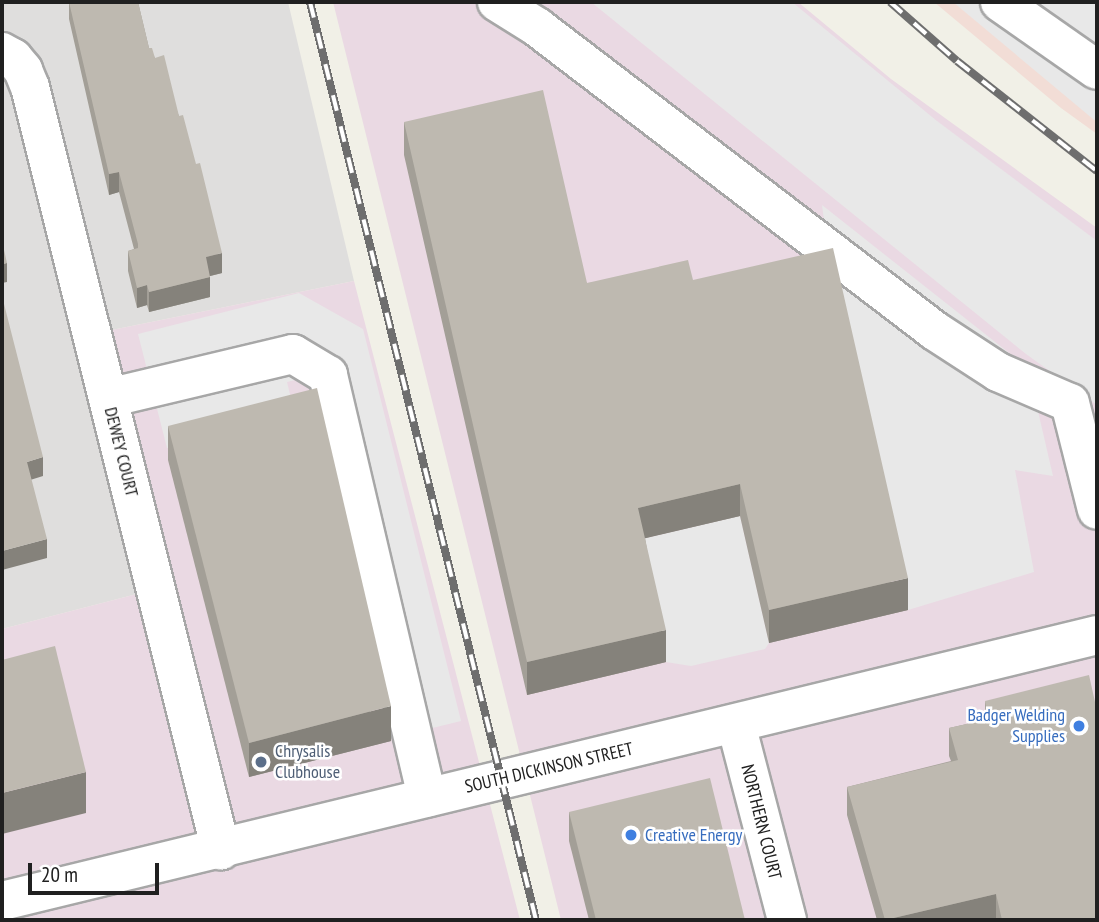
<!DOCTYPE html>
<html>
<head>
<meta charset="utf-8">
<style>
	body { margin:0 }
	#map { position:relative; width:1099px; height:922px; overflow:hidden; background:#f1f0e7; font-family:"PT Sans Narrow",sans-serif }
	div>[style] { position:absolute }
	[style*='--x'] { left:calc(var(--x)*1px); top:calc(var(--y)*1px); width:calc(var(--w)*1px); rotate:calc(var(--a)*1deg) }
	.residential>* { inset:0; background:#dfdedd }
	.commercial>* { inset:0; background:#f2ddd6 }
	.industrial>* { inset:0; background:#ead9e3 }
	.parking>* { inset:0; background:#e8e8e8 }
	.roads { filter:drop-shadow(2px 0 #a7a7a7) drop-shadow(-2px 0 #a7a7a7) drop-shadow(0 2px #a7a7a7) drop-shadow(0 -2px #a7a7a7) }
	.minor>* { height:38px; margin:-19px; padding:0 19px; transform-origin:19px; border-radius:19px; background:#fff }
	.rail>* { height:8px; margin-top:-4px; transform-origin:0; background:repeating-linear-gradient(90deg,#fff 0 16px,#6e6e6e 0 32px); box-sizing:border-box; border-block:2px solid #6e6e6e }
	.wall>* { inset:0; background:#a39f97 }
	.shaded-wall>* { inset:0; background:#85827b }
	.building>* { inset:0; background:#beb9b0 }
	.dots>* { width:19px; height:19px; translate:-50% -50%; box-sizing:border-box; border:4px solid #fff; border-radius:50% }
	span { translate:-50% -50%; white-space:nowrap; text-align:center; line-height:1.15; -webkit-text-stroke:5px #fff; paint-order:stroke }
	.street-label { font-size:18px; color:#202020 }
	.shop-label { font-size:18px; color:#366cbe }
	.right { translate:-100% -50%; text-align:right }
	.left { translate:0 -50%; text-align:left }
	.service-label { font-size:18px; color:#4e5e75 }
	.frame { position:absolute; inset:0; border:4px solid #202020; pointer-events:none }
	.scale { position:absolute; left:28px; top:863px; width:131px; height:32px; box-sizing:border-box; border:4px solid #202020; border-top:0; padding-left:9px; font-size:21px; line-height:24px; white-space:nowrap; color:#202020; -webkit-text-stroke:5px #fff; paint-order:stroke }
</style>
</head>
<body>
<div id="map">
	<div class="residential">
		<div style="clip-path:polygon(2px 2px,288px 2px,354px 281px,92px 334px,156px 589px,2px 629px)"></div>
	</div>
	<div class="commercial">
		<div style="clip-path:polygon(934px 2px,1097px 2px,1097px 134px,1061px 108px)"></div>
	</div>
	<div class="industrial">
		<div style="clip-path:polygon(333px 2px,798px 2px,891px 79px,1097px 228px,1097px 920px,561px 920px)"></div>
		<div style="clip-path:polygon(354px 281px,520px 920px,2px 920px,2px 629px,156px 589px,92px 334px)"></div>
	</div>
	<div class="parking">
		<div style="clip-path:polygon(591px 2px,792px 2px,937px 121px,1097px 241px,1097px 405px,1026px 354px)"></div>
		<div style="clip-path:polygon(953px 2px,1097px 2px,1097px 122px,1093px 119px)"></div>
		<div style="clip-path:polygon(822px 205px,1028px 368px,1053px 476px,1015px 470px,1034px 572px,908px 610px,832px 280px)"></div>
		<div style="clip-path:polygon(299px 293px,363px 329px,461px 721px,404px 735px,319px 395px,295px 380px,287px 382px,295px 415px,167px 448px,138px 334px)"></div>
		<div style="clip-path:polygon(740px 516px,769px 643px,765px 649px,691px 666px,666px 662px,638px 540px)"></div>
	</div>
	<div class="roads">
		<div class="minor">
			<div style="--x:497;--y:2;--w:47;--a:32"></div>
			<div style="--x:537;--y:27;--w:501;--a:37.37"></div>
			<div style="--x:935;--y:331;--w:75;--a:33.1"></div>
			<div style="--x:998;--y:372;--w:78;--a:23.3"></div>
			<div style="--x:1070;--y:403;--w:110;--a:75.8"></div>
			<div style="--x:1000;--y:2;--w:118;--a:35"></div>
			<div style="--x:2;--y:52;--w:13;--a:29"></div>
			<div style="--x:13;--y:58;--w:16;--a:50"></div>
			<div style="--x:23;--y:70;--w:18;--a:68"></div>
			<div style="--x:30;--y:87;--w:787;--a:75.95"></div>
			<div style="--x:108;--y:398;--w:190;--a:-13.4"></div>
			<div style="--x:293;--y:354;--w:41;--a:31"></div>
			<div style="--x:328;--y:375;--w:434;--a:76.8"></div>
			<div style="--x:736;--y:724;--w:203;--a:75.4"></div>
			<div style="--x:2;--y:901;--w:1127;--a:-13.65"></div>
		</div>
	</div>
	<div class="rail">
		<div style="--x:310;--y:2;--w:945;--a:76.17"></div>
		<div style="--x:890;--y:2;--w:89;--a:41.4"></div>
		<div style="--x:957;--y:61;--w:178;--a:38.2"></div>
	</div>
	<div class="wall">
		<div style="clip-path:polygon(69px 2px,138px 2px,149px 48px,155px 58px,179px 116px,222px 273px,210px 276px,210px 297px,149px 312px,147px 305px,137px 308px,128px 271px,128px 251px,134px 249px,119px 192px,109px 195px,69px 19px)"></div>
		<div style="clip-path:polygon(404px 122px,587px 283px,693px 280px,908px 610px,769px 643px,740px 516px,645px 538px,666px 662px,527px 695px,404px 155px)"></div>
		<div style="clip-path:polygon(168px 426px,391px 741px,249px 777px,168px 460px)"></div>
		<div style="clip-path:polygon(985px 701px,1097px 920px,877px 920px,847px 815px,847px 787px,951px 761px,949px 756px,949px 728px,985px 720px)"></div>
		<div style="clip-path:polygon(569px 812px,745px 920px,589px 920px,569px 841px)"></div>
	</div>
	<div class="shaded-wall">
		<div style="clip-path:polygon(119px 172px,119px 192px,109px 195px,109px 174px)"></div>
		<div style="clip-path:polygon(222px 253px,222px 273px,206px 277px,206px 257px)"></div>
		<div style="clip-path:polygon(7px 263px,7px 282px,2px 283px,2px 264px)"></div>
		<div style="clip-path:polygon(210px 277px,210px 297px,149px 312px,149px 292px)"></div>
		<div style="clip-path:polygon(147px 285px,147px 305px,137px 308px,137px 288px)"></div>
		<div style="clip-path:polygon(43px 457px,43px 476px,27px 481px,27px 462px)"></div>
		<div style="clip-path:polygon(740px 484px,740px 516px,638px 540px,638px 508px)"></div>
		<div style="clip-path:polygon(47px 539px,47px 558px,2px 570px,2px 551px)"></div>
		<div style="clip-path:polygon(908px 578px,908px 610px,769px 643px,769px 610px)"></div>
		<div style="clip-path:polygon(666px 630px,666px 662px,527px 695px,527px 662px)"></div>
		<div style="clip-path:polygon(391px 706px,391px 741px,249px 777px,249px 743px)"></div>
		<div style="clip-path:polygon(86px 772px,86px 813px,2px 834px,2px 793px)"></div>
		<div style="clip-path:polygon(996px 894px,996px 920px,885px 920px)"></div>
	</div>
	<div class="building">
		<div style="clip-path:polygon(69px 2px,138px 2px,149px 48px,152px 48px,155px 58px,164px 55px,179px 116px,183px 115px,196px 164px,200px 163px,222px 253px,206px 257px,210px 277px,149px 292px,147px 285px,137px 288px,128px 251px,138px 248px,138px 244px,119px 172px,109px 174px)"></div>
		<div style="clip-path:polygon(543px 90px,587px 283px,688px 260px,693px 280px,833px 248px,908px 578px,769px 610px,740px 484px,638px 508px,666px 630px,527px 662px,404px 122px)"></div>
		<div style="clip-path:polygon(2px 241px,7px 263px,2px 264px)"></div>
		<div style="clip-path:polygon(2px 296px,43px 457px,27px 462px,47px 539px,2px 551px)"></div>
		<div style="clip-path:polygon(317px 388px,391px 706px,249px 743px,168px 426px)"></div>
		<div style="clip-path:polygon(55px 646px,86px 772px,2px 793px,2px 660px)"></div>
		<div style="clip-path:polygon(1089px 675px,1097px 711px,1097px 920px,1002px 920px,996px 894px,885px 920px,847px 787px,958px 760px,949px 728px,988px 719px,985px 701px)"></div>
		<div style="clip-path:polygon(710px 778px,745px 920px,596px 920px,569px 812px)"></div>
	</div>
	<div class="dots">
		<div style="left:1079px;top:726px;background:#3f7fe0"></div>
		<div style="left:261px;top:762px;background:#5c6f8a"></div>
		<div style="left:631px;top:835px;background:#3f7fe0"></div>
	</div>
	<div class="street-label">
		<span style="left:121px;top:452px;rotate:76deg">DEWEY COURT</span>
		<span style="left:549px;top:768px;rotate:-13deg">SOUTH DICKINSON STREET</span>
		<span style="left:761px;top:822px;rotate:76deg">NORTHERN COURT</span>
	</div>
	<div class="shop-label">
		<span class="right" style="left:1065px;top:726px">Badger Welding<br>Supplies</span>
		<span class="left" style="left:645px;top:835px">Creative Energy</span>
	</div>
	<div class="service-label">
		<span class="left" style="left:275px;top:762px">Chrysalis<br>Clubhouse</span>
	</div>
	<div class="frame"></div>
	<div class="scale">20 m</div>
</div>
</body>
</html>
